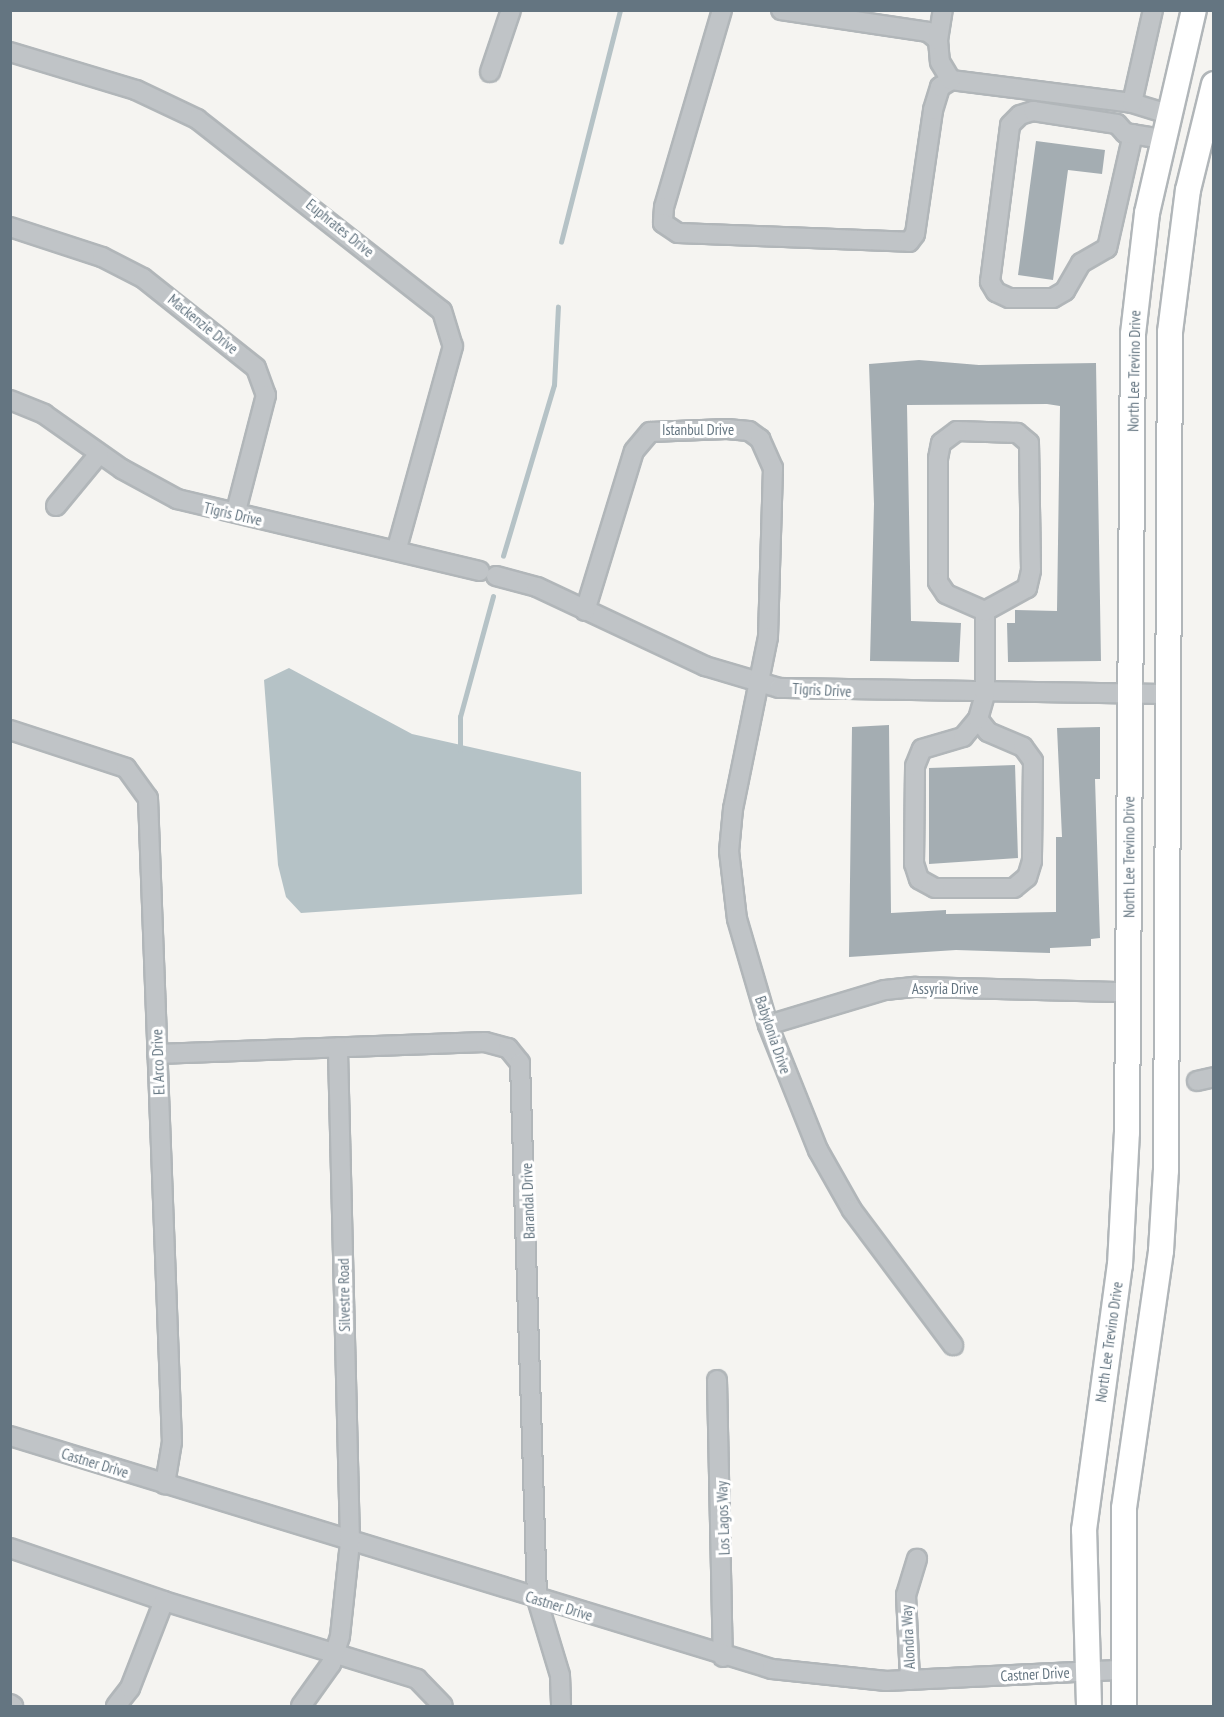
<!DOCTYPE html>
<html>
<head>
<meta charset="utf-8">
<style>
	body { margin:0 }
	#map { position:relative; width:1224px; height:1717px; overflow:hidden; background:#f5f4f1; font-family:"PT Sans Narrow",sans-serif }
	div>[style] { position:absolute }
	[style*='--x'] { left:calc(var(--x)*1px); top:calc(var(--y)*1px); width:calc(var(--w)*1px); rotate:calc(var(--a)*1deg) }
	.water>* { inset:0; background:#b5c2c6 }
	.stream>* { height:4.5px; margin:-2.25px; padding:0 2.25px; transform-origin:2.25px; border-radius:2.25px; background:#b5c2c6 }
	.building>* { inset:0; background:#a4adb2 }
	.roads { filter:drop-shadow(2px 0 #b1b6b9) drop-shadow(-2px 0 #b1b6b9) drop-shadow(0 2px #b1b6b9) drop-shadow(0 -2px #b1b6b9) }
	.minor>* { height:18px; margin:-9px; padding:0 9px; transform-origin:9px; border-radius:9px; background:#c0c4c7 }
	.major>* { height:24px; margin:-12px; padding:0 12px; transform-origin:12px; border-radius:12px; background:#fff }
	span { translate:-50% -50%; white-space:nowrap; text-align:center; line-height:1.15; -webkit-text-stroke:6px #fff; paint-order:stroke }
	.street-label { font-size:15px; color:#647581 }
	.frame { position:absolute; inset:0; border:12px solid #647581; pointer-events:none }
</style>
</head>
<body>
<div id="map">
	<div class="water">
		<div style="clip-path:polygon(289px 668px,412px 734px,581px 772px,582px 894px,301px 913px,286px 897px,278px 865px,264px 680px)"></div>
	</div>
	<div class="stream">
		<div style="--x:561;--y:242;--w:239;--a:-75.7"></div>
		<div style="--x:503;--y:556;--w:178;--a:-73.4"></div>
		<div style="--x:554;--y:385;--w:78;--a:-87.1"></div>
		<div style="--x:460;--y:750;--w:33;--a:-90"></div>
		<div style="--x:460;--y:717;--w:125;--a:-74.7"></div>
	</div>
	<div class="building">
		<div style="clip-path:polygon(1036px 141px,1105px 150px,1102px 174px,1068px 170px,1053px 280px,1018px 275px)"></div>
		<div style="clip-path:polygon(919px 360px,979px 365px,1096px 363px,1101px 661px,1008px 662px,1007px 623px,1015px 623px,1015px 610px,1057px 611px,1060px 406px,1047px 404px,907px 405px,911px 621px,961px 623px,959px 662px,870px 661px,874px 504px,869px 364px)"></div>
		<div style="clip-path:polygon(889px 725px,891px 913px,946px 910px,946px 914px,1056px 912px,1056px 837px,1062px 837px,1057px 728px,1100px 727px,1100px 779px,1095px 779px,1100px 938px,1091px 939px,1091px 946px,1050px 948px,1050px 953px,956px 950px,849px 957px,852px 727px)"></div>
		<div style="clip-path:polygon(1015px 765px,1018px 858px,929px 864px,929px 768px)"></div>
	</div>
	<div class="roads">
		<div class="minor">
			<div style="--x:722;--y:10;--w:205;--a:106.4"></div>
			<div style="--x:664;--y:207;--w:16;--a:94"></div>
			<div style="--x:663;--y:223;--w:18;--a:34"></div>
			<div style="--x:678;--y:233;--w:231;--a:2.2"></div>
			<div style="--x:909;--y:242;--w:10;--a:-53"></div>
			<div style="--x:915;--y:234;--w:125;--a:-81.7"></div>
			<div style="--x:933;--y:110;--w:24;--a:-73"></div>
			<div style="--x:940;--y:87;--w:13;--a:-32"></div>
			<div style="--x:951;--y:80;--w:182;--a:7.2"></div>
			<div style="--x:1132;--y:103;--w:38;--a:17"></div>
			<div style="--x:781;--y:10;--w:149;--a:8.5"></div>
			<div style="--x:928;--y:32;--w:13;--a:39"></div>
			<div style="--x:938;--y:40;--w:22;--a:85"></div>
			<div style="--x:940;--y:62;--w:21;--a:59"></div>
			<div style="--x:938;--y:40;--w:30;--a:-81"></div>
			<div style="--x:10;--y:52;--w:132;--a:16.8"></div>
			<div style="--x:136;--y:90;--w:68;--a:25.4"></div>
			<div style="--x:197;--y:119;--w:311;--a:38.1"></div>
			<div style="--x:442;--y:311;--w:37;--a:73"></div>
			<div style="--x:453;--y:346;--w:210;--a:105.5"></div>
			<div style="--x:490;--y:72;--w:65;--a:-71.3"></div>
			<div style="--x:1132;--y:103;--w:95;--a:-77.3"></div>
			<div style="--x:1133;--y:134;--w:117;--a:102.8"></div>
			<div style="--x:1107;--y:248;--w:30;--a:150"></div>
			<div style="--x:1081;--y:263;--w:32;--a:120"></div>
			<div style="--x:1065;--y:291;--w:14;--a:150"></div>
			<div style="--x:1053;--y:298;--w:44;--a:180"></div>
			<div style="--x:1009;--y:298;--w:14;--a:-155"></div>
			<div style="--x:996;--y:292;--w:12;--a:-121"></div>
			<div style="--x:990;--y:282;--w:158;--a:-82.7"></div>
			<div style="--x:1010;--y:125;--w:14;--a:-45"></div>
			<div style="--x:1020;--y:115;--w:14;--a:-17"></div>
			<div style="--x:1033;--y:111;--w:85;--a:8.8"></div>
			<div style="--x:1117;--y:124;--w:12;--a:48"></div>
			<div style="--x:1125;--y:133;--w:37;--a:9"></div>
			<div style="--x:10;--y:227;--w:97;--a:18.1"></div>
			<div style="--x:102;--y:257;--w:46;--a:27.1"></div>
			<div style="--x:143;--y:278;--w:144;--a:38.5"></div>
			<div style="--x:256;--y:368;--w:29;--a:70"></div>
			<div style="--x:266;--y:395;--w:120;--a:104.5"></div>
			<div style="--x:10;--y:400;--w:37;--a:22"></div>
			<div style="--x:44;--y:414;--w:95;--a:35.2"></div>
			<div style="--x:122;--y:469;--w:63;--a:28.6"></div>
			<div style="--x:177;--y:499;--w:311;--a:13.4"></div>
			<div style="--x:56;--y:506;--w:67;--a:-50.4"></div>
			<div style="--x:496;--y:576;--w:42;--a:15"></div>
			<div style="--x:537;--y:587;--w:186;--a:25.2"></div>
			<div style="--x:705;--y:666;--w:77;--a:16.6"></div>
			<div style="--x:779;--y:688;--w:390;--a:0.9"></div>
			<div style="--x:585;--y:611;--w:167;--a:-73"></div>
			<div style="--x:634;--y:451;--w:25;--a:-50"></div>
			<div style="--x:650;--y:432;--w:77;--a:-2.2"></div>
			<div style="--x:727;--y:429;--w:22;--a:5"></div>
			<div style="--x:749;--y:431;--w:14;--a:36"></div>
			<div style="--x:760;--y:439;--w:32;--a:66"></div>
			<div style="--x:773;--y:468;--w:169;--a:91.7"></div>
			<div style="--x:768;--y:637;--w:176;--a:101.5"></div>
			<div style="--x:733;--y:809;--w:42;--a:95.4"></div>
			<div style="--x:729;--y:851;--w:68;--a:83.3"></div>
			<div style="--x:737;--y:919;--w:110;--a:73.7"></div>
			<div style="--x:768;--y:1025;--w:135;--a:68.2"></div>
			<div style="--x:818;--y:1150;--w:69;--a:60.5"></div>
			<div style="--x:852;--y:1210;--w:169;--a:53.2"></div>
			<div style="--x:978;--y:719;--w:16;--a:52"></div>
			<div style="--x:988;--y:732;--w:38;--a:23"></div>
			<div style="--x:1023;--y:747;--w:17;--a:54"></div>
			<div style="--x:1033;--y:761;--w:100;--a:90.6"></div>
			<div style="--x:1032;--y:861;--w:17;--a:107"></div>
			<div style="--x:1027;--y:877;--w:17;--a:140"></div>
			<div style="--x:1014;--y:888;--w:79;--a:180"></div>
			<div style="--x:935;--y:888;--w:18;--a:-151"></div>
			<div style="--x:919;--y:879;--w:16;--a:-108"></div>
			<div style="--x:914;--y:864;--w:98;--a:-89.4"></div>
			<div style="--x:915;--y:766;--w:18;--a:-68"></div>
			<div style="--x:922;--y:749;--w:43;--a:-16.3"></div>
			<div style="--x:963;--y:737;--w:23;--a:-50"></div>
			<div style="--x:978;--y:719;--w:26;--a:-74"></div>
			<div style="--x:985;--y:694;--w:83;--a:-90"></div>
			<div style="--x:985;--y:611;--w:48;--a:-28.7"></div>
			<div style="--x:1027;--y:588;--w:18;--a:-77"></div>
			<div style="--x:1031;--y:570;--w:127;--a:-90.9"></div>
			<div style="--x:1029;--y:443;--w:16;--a:-140"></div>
			<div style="--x:1017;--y:433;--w:60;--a:-178.1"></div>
			<div style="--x:957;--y:431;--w:20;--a:143"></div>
			<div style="--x:941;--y:443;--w:16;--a:101"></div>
			<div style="--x:938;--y:459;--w:123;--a:90"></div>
			<div style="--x:938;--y:582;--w:14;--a:56"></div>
			<div style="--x:946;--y:594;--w:43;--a:23.6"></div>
			<div style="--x:10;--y:730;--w:122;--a:18.1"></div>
			<div style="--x:126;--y:768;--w:37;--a:54"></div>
			<div style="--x:148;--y:798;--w:644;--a:87.87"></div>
			<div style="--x:172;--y:1442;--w:43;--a:99.5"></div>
			<div style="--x:768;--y:1025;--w:122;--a:-16.7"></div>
			<div style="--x:885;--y:990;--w:31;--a:-6"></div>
			<div style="--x:916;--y:987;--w:212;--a:1.4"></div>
			<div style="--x:157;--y:1054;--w:328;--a:-2.1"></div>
			<div style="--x:485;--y:1042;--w:24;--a:15"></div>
			<div style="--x:508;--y:1048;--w:19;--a:51"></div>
			<div style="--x:520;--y:1063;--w:536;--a:88.18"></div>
			<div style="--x:537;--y:1599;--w:79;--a:73.2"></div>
			<div style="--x:560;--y:1675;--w:31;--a:88"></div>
			<div style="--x:1197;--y:1081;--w:17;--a:-13"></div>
			<div style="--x:717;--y:1380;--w:277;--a:88.8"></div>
			<div style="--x:10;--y:1436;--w:797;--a:17"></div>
			<div style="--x:772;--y:1669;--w:115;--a:6"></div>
			<div style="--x:886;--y:1681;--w:237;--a:-2.7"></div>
			<div style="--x:10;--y:1548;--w:163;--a:19"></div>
			<div style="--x:910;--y:1680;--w:85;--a:-92.7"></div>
			<div style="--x:906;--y:1595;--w:38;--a:-73"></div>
			<div style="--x:10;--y:1704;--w:4;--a:34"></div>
			<div style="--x:116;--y:1706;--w:23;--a:-52"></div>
			<div style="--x:130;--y:1688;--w:93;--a:-68.7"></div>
			<div style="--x:164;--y:1601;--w:265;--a:17.1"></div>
			<div style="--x:417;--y:1679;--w:37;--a:46"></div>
			<div style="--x:301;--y:1706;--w:52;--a:-54.5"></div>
			<div style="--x:331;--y:1664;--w:29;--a:-72"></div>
			<div style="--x:340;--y:1636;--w:95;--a:-83.9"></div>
			<div style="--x:350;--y:1542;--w:495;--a:-91.4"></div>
		</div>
		<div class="major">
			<div style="--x:1089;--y:1706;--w:176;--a:-91.6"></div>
			<div style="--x:1084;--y:1530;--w:267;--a:-82.3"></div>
			<div style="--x:1120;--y:1265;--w:133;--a:-87"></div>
			<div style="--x:1127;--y:1132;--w:798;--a:-89.57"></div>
			<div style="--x:1133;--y:334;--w:122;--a:-83.4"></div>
			<div style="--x:1147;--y:213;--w:208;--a:-77"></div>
			<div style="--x:1124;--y:1706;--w:198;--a:-90"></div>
			<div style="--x:1124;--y:1508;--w:260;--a:-81.8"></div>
			<div style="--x:1161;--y:1251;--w:81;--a:-86.5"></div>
			<div style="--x:1166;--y:1170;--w:838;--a:-89.73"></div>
			<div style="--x:1170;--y:332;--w:143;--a:-82.8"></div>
			<div style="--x:1188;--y:190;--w:109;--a:-76.2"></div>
		</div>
	</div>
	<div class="street-label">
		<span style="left:340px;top:228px;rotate:39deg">Euphrates Drive</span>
		<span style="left:203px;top:324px;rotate:39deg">Mackenzie Drive</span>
		<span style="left:1134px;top:371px;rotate:-89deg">North Lee Trevino Drive</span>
		<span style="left:698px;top:430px">Istanbul Drive</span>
		<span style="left:233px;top:514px;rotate:13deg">Tigris Drive</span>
		<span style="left:822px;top:690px;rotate:3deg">Tigris Drive</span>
		<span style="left:1129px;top:857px;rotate:-90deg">North Lee Trevino Drive</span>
		<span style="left:945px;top:989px">Assyria Drive</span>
		<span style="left:773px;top:1035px;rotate:71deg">Babylonia Drive</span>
		<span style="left:158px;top:1062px;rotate:-92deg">El Arco Drive</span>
		<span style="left:528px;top:1201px;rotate:-92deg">Barandal Drive</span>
		<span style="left:344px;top:1295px;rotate:-91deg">Silvestre Road</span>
		<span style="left:1109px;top:1342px;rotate:-82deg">North Lee Trevino Drive</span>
		<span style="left:95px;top:1463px;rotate:17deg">Castner Drive</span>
		<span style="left:723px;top:1518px;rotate:-92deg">Los Lagos Way</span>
		<span style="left:559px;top:1606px;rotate:17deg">Castner Drive</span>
		<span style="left:908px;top:1637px;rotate:-93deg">Alondra Way</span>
		<span style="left:1035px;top:1674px;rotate:-3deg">Castner Drive</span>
	</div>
	<div class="frame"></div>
</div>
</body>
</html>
